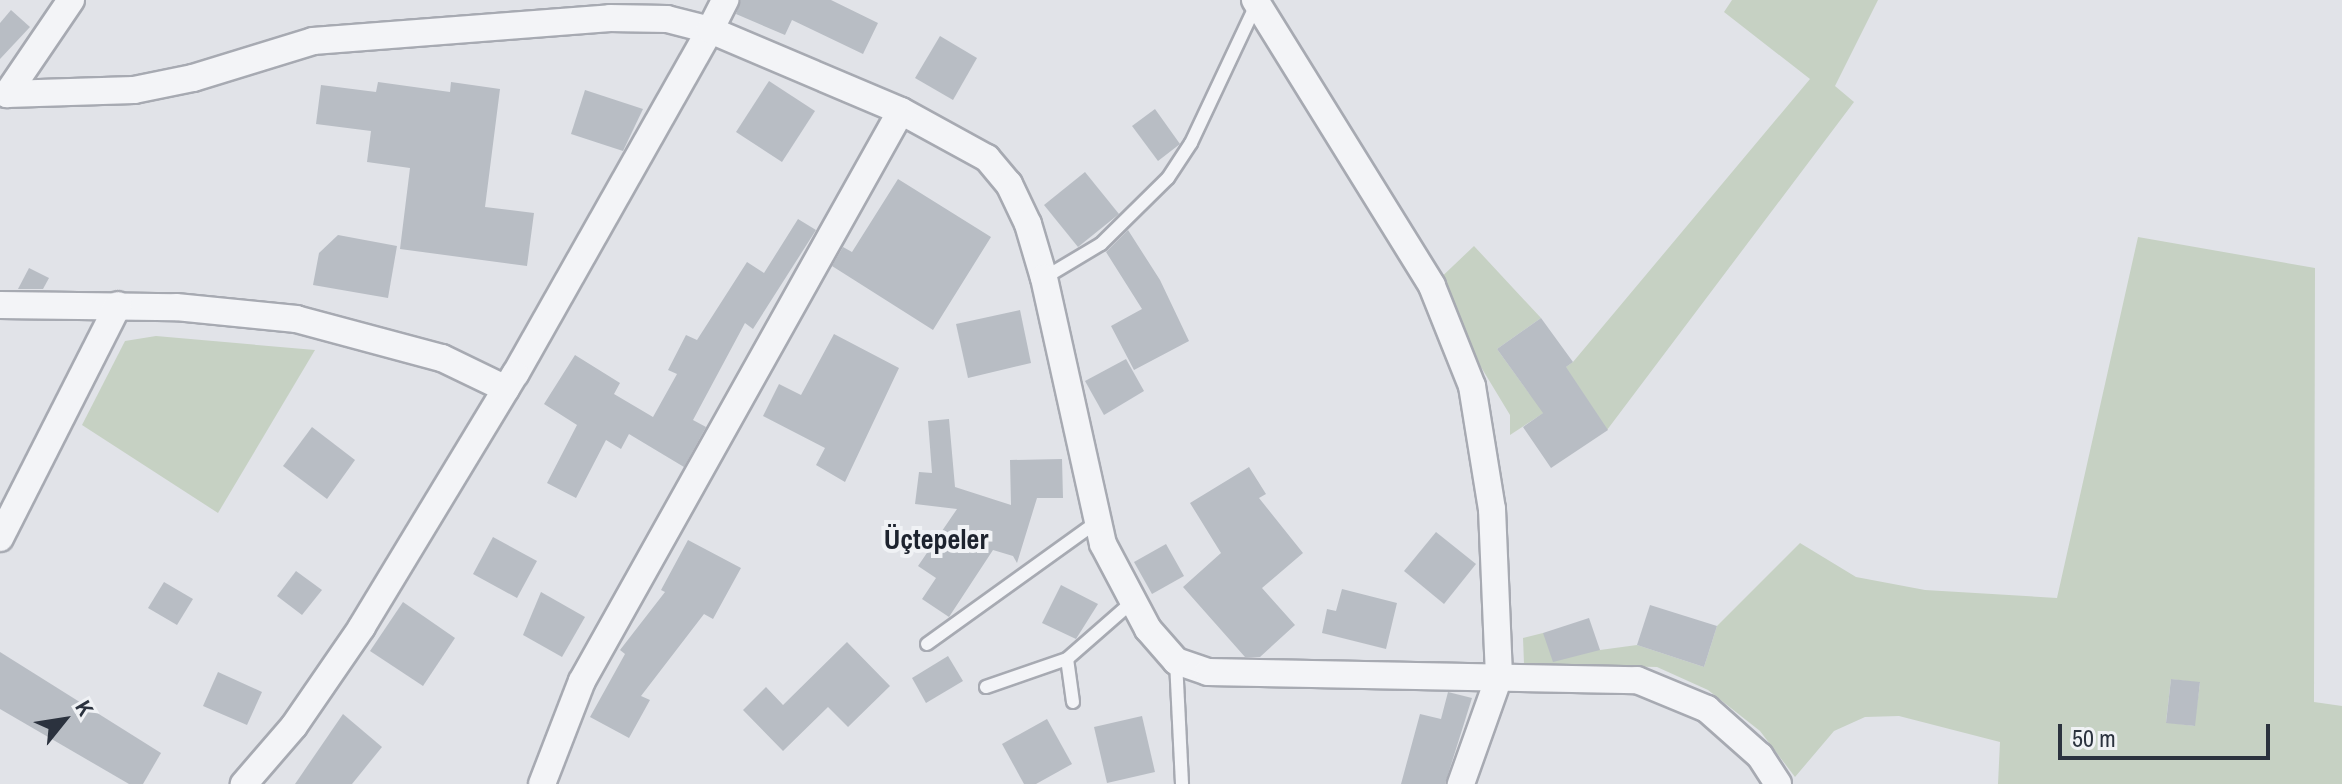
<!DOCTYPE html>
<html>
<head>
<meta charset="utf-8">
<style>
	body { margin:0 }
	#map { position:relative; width:2342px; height:784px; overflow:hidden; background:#e1e3e8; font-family:"Archivo Narrow",sans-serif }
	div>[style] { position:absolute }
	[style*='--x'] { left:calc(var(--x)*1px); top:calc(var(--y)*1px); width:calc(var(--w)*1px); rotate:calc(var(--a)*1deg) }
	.green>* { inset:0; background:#c6d1c3 }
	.building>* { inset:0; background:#b8bdc4 }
	.roads { filter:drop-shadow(2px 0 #a7aab2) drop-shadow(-2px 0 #a7aab2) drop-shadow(0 2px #a7aab2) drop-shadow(0 -2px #a7aab2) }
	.lane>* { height:12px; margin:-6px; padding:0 6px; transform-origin:6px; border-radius:6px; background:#f3f4f7 }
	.street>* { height:26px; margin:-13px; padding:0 13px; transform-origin:13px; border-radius:13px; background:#f3f4f7 }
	span { translate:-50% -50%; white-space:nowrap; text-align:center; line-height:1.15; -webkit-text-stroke:8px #f0f2f5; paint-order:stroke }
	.neighbourhood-label { font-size:28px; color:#1d232e; font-weight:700 }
	.north { position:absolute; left:24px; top:680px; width:80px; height:80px; -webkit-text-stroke:6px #f0f2f5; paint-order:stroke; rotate:60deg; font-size:22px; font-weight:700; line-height:32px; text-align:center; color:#2b323e }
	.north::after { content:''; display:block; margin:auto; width:28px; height:36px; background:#2b323e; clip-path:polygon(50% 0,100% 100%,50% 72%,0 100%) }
	.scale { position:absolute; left:2058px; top:724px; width:212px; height:36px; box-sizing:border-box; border:4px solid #2b323e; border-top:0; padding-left:10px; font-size:24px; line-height:28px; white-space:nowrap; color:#2b323e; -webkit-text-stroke:6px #f0f2f5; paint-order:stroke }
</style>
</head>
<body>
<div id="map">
	<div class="green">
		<div style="clip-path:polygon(1732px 0,1878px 0,1835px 86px,1854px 102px,1607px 430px,1580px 389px,1510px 435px,1510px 415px,1432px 286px,1474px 246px,1541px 318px,1497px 349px,1529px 393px,1573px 362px,1810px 79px,1724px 12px)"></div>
		<div style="clip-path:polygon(evenodd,2138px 237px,2315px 268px,2314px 702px,2342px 706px,2342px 784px,1998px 784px,2000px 742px,1899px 716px,1865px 717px,1834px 731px,1795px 777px,1760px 731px,1708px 690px,1657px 667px,1524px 664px,1523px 638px,1543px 633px,1600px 650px,1637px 645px,1704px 667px,1717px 626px,1800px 543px,1856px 577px,1925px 590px,2057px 598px,2138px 237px,2171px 679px,2200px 683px,2194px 726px,2166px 722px,2171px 679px)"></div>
		<div style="clip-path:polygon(156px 336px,315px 350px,218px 513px,82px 425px,125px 341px)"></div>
	</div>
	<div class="building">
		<div style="clip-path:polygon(741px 0,831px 0,878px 23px,863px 54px,792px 20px,785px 35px,736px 14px)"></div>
		<div style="clip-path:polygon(11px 10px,30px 27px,0 59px,0 23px)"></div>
		<div style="clip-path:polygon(940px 36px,977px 58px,953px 100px,915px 78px)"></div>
		<div style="clip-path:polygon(769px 81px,815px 111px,782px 162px,736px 132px)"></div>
		<div style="clip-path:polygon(378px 82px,450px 92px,451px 82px,500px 89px,485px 207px,534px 213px,527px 266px,400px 249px,410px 168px,367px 162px,371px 131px,316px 124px,321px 85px,376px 92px)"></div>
		<div style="clip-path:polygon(585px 90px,643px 109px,623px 151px,571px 134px)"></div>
		<div style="clip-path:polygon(1155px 109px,1180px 144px,1158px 161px,1132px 126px)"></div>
		<div style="clip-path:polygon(1085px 172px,1119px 214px,1078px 247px,1044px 205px)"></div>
		<div style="clip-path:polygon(898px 179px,991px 237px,933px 330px,832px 266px,843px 247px,852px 252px)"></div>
		<div style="clip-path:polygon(798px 219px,816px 230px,753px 329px,745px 323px,693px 420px,706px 427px,684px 467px,629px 434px,621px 449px,606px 440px,576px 498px,547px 483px,577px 425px,544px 404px,575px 355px,620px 383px,614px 394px,653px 417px,677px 374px,668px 370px,686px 335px,697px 340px,747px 262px,764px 273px)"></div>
		<div style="clip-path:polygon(1128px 230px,1160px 280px,1189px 341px,1134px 370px,1111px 326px,1142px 309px,1106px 252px)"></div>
		<div style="clip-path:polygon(338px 235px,397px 246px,388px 298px,313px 285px,319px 253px)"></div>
		<div style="clip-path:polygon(29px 268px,49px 278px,43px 289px,18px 289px)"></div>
		<div style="clip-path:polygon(1020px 310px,1031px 363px,968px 378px,956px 324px)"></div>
		<div style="clip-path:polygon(1541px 318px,1573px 362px,1566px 367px,1608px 430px,1551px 468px,1523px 427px,1543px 413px,1497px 349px)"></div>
		<div style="clip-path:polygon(834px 334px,899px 368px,845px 482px,816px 465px,825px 448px,763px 416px,779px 384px,801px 395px)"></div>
		<div style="clip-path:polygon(1126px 359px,1144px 391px,1104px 415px,1085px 381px)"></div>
		<div style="clip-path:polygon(949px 419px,955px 487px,1011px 505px,1010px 460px,1062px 459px,1063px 498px,1037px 498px,1017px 563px,1013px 556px,993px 550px,949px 617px,922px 599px,936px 578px,918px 566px,957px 509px,915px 504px,919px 472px,932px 473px,928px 421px)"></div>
		<div style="clip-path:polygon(312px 427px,355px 460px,327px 499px,283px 466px)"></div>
		<div style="clip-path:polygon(1249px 467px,1266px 494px,1259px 498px,1303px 553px,1262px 588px,1295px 625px,1260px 657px,1245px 657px,1183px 587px,1221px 553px,1190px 503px)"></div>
		<div style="clip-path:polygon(1436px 532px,1476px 564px,1444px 604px,1404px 571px)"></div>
		<div style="clip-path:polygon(493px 537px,537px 561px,517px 598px,473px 574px)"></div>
		<div style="clip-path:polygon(688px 540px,741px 568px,713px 619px,704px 614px,641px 696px,650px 700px,629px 738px,590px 717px,625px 654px,620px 650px,665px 592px,661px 590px)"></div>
		<div style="clip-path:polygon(1166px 544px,1184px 576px,1152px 594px,1134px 562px)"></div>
		<div style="clip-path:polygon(296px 571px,322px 590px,302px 615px,277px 596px)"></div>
		<div style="clip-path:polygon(164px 582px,193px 599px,177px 625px,148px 608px)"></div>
		<div style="clip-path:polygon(1061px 585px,1098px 604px,1076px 639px,1042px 623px)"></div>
		<div style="clip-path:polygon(1342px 589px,1397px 603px,1386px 649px,1322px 633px,1327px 609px,1336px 611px)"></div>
		<div style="clip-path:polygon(541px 592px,585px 617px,562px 657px,523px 635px)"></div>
		<div style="clip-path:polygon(403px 602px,455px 638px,423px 686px,370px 651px)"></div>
		<div style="clip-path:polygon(1650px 605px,1717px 626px,1704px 667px,1637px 645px)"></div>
		<div style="clip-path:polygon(1589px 618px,1600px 650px,1553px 662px,1543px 633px)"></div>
		<div style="clip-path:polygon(847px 642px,890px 686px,848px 727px,828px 707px,783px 751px,743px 710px,766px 687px,783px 705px)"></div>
		<div style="clip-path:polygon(0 652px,161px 753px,143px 784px,129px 784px,0 709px)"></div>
		<div style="clip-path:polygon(948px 656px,963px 681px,926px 703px,912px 678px)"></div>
		<div style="clip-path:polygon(218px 672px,262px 692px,247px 725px,203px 706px)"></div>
		<div style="clip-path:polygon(2171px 679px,2200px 682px,2195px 726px,2166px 723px)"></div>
		<div style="clip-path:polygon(1448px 692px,1472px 698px,1445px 784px,1401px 784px,1420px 714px,1441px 719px)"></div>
		<div style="clip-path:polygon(343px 714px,382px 747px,352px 784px,295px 784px)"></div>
		<div style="clip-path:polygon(1142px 716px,1155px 772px,1107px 783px,1094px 727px)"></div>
		<div style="clip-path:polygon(1047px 719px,1072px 764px,1036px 784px,1024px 784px,1002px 744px)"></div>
	</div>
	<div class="roads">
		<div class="lane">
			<div style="--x:1044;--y:278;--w:66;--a:-30.8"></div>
			<div style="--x:1101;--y:244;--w:94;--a:-44.6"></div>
			<div style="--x:1168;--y:178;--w:42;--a:-56.7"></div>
			<div style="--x:1191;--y:143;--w:155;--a:-64.8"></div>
			<div style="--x:927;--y:644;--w:211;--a:-35.7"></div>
			<div style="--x:1176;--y:661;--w:123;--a:87.2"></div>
			<div style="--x:986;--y:687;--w:86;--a:-19.1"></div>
			<div style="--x:1073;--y:702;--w:43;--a:-97.9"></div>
			<div style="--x:1067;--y:659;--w:85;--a:-41.2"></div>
		</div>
		<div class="street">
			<div style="--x:71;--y:0;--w:114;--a:124.2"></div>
			<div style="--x:7;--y:94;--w:127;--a:-1.8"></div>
			<div style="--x:134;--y:90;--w:60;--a:-11.5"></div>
			<div style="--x:193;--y:78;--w:126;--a:-17.1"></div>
			<div style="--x:313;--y:41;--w:298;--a:-4.4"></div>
			<div style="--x:610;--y:18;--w:57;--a:1"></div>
			<div style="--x:667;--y:19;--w:44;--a:14.3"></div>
			<div style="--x:710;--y:30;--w:395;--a:119.5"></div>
			<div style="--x:515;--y:374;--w:296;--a:121.2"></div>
			<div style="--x:362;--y:627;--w:120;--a:124.5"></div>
			<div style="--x:294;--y:726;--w:77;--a:130.8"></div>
			<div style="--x:1255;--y:0;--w:336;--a:58.2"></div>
			<div style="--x:1432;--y:286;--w:108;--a:68.2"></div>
			<div style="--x:1472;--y:386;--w:125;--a:80.8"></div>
			<div style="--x:1492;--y:509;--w:168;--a:87.6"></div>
			<div style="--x:1499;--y:677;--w:114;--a:109.6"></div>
			<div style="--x:901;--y:111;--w:98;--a:28.7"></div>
			<div style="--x:987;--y:158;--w:34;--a:50"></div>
			<div style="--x:1009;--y:184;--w:44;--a:64.6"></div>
			<div style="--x:1028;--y:224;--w:56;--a:73.5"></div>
			<div style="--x:1044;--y:278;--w:272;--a:77.5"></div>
			<div style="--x:1103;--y:544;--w:96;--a:62.1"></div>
			<div style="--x:1148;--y:629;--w:43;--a:48.8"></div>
			<div style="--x:1176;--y:661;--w:34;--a:19"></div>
			<div style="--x:1208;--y:672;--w:429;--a:1.1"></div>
			<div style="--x:1637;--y:680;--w:76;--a:22.5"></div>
			<div style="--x:1707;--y:709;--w:71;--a:41.6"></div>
			<div style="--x:1760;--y:756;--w:33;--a:57"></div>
			<div style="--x:0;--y:305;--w:176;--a:0.7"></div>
			<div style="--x:176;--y:307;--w:121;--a:5.7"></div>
			<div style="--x:296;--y:319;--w:151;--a:15"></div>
			<div style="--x:442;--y:358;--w:71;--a:25.8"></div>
			<div style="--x:0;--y:538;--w:261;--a:-63.1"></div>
			<div style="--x:542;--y:784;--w:110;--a:-68.8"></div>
			<div style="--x:582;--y:681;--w:653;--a:-60.77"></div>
			<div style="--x:901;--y:111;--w:207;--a:-157"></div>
			<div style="--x:710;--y:30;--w:34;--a:-63"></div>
		</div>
	</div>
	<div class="neighbourhood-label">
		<span style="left:936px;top:539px">Üçtepeler</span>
	</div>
	<div class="north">K</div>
	<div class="scale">50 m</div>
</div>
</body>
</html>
